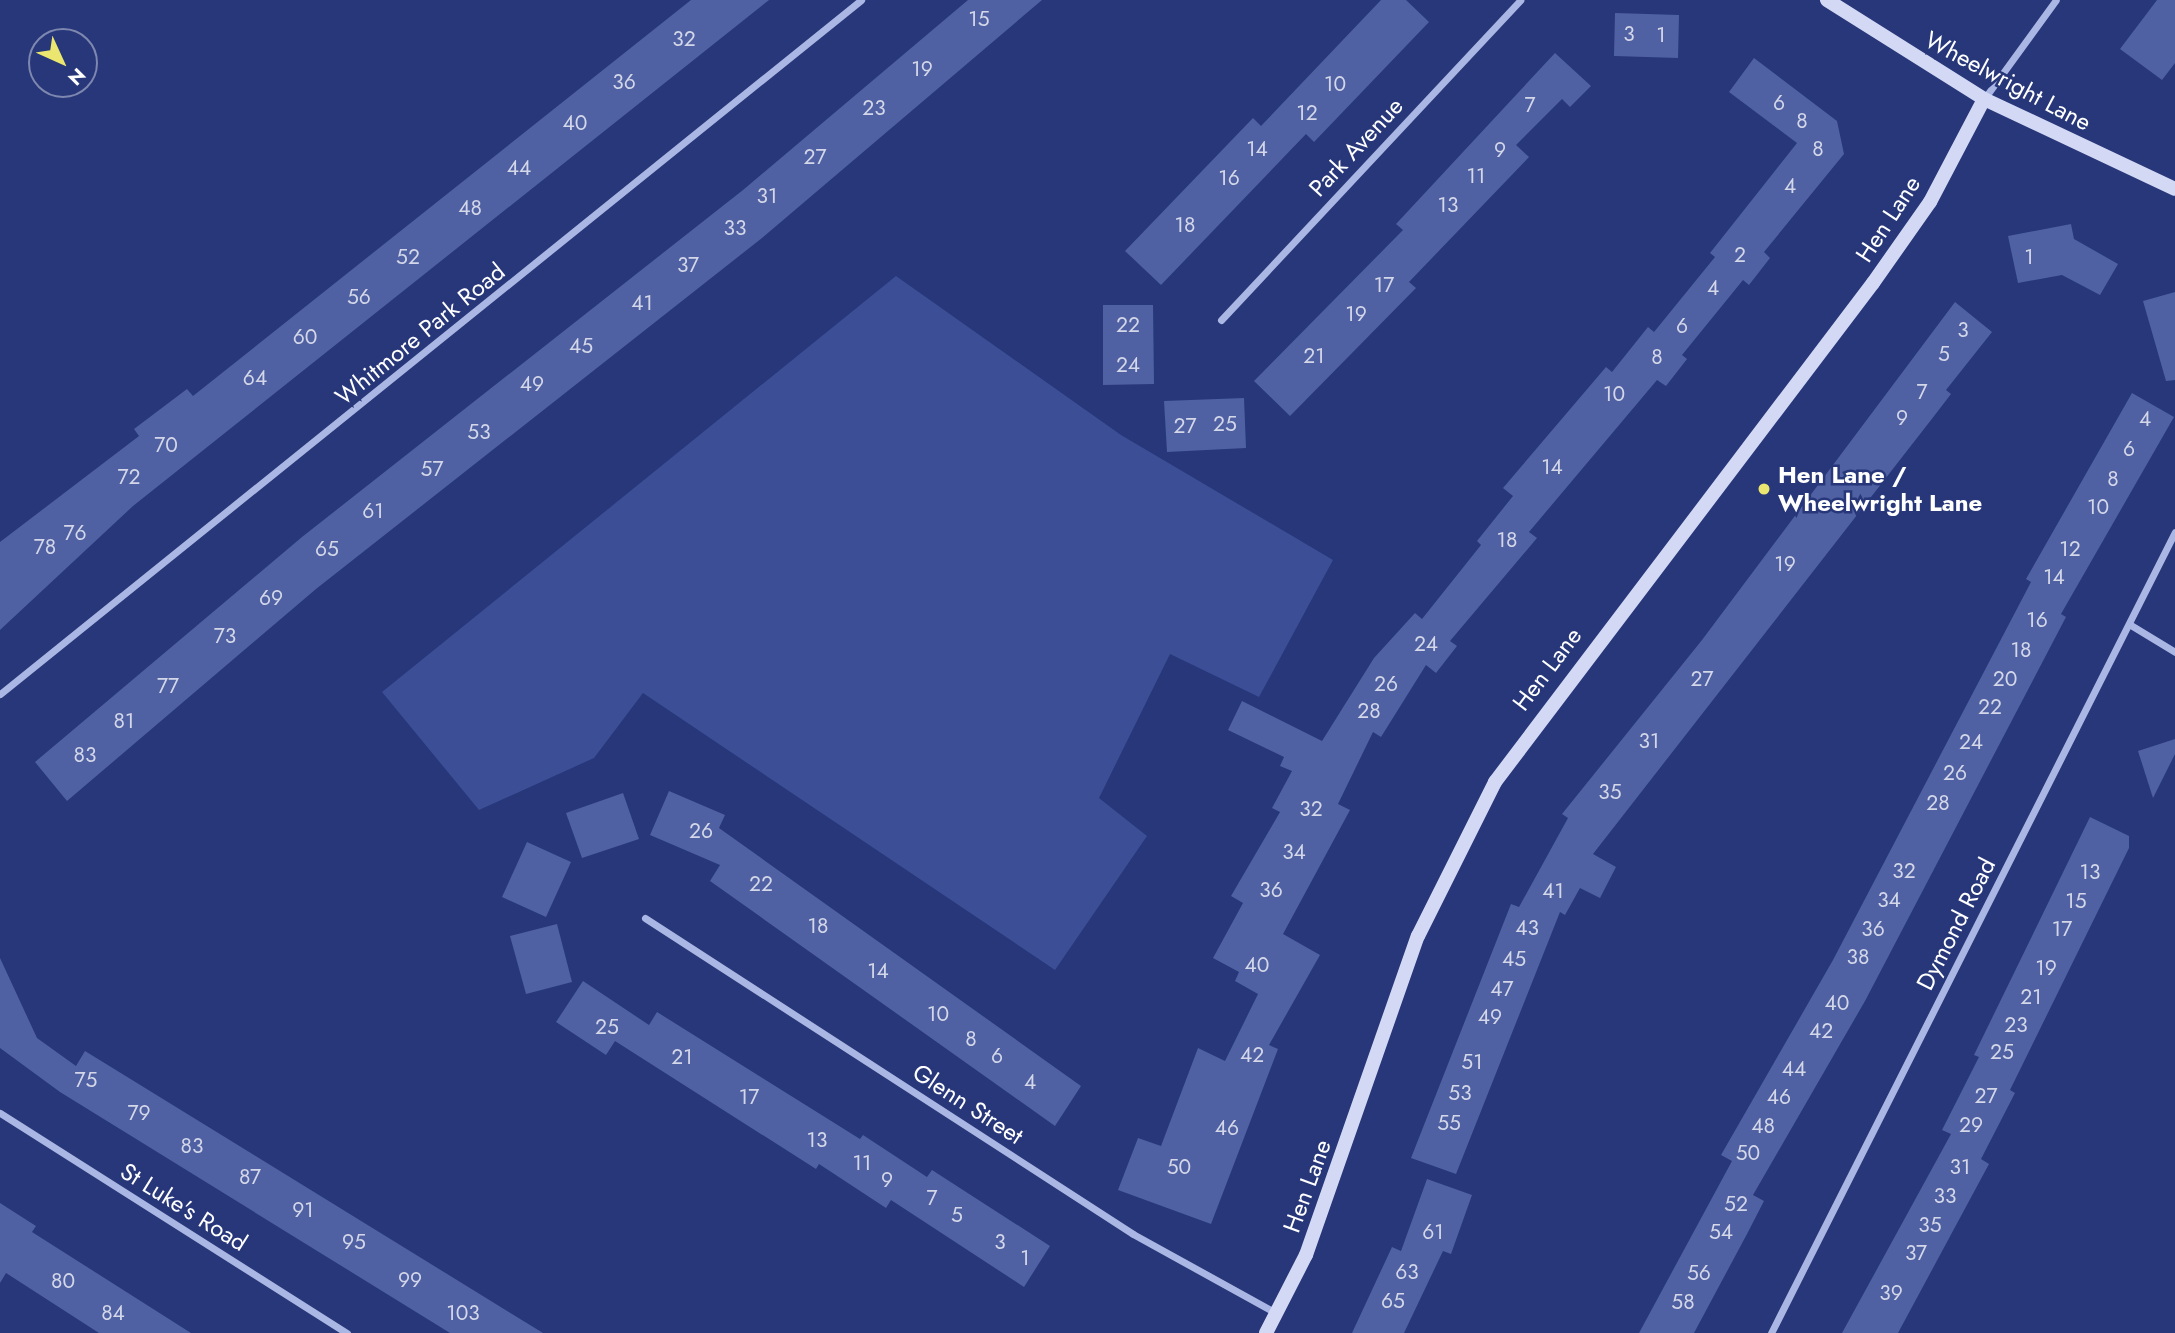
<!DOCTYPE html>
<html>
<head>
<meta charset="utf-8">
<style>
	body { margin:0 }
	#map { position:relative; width:2175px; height:1333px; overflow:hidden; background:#273779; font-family:Jost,sans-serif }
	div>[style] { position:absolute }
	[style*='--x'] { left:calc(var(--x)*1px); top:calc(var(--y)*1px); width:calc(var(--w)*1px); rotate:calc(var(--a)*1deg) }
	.green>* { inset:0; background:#3b4e96 }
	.building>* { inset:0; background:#4f60a3 }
	.street>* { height:7px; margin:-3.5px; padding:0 3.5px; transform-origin:3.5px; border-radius:3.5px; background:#aab6e3 }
	.secondary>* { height:14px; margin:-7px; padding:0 7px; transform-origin:7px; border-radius:7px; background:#d3d9f4 }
	.dots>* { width:19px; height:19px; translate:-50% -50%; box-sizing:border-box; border:4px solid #273779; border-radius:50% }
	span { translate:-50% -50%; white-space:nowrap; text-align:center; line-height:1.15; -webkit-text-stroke:5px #273779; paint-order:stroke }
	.number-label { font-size:21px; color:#d3d7e8 }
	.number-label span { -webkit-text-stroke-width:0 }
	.street-label { font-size:24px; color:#fff }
	.poi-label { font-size:24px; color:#fff; font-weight:700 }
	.left { translate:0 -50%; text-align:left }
	.north { position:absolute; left:28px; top:28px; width:70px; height:70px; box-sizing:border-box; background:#273779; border:2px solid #7d87af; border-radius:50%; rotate:135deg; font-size:19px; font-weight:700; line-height:28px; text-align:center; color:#fff }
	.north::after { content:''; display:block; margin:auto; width:24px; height:32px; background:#ebe670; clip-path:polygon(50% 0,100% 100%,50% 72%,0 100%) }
</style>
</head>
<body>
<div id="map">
	<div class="green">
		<div style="clip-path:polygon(896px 276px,1121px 435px,1333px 560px,1259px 697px,1170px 654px,1099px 798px,1147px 836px,1055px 970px,643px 693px,594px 758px,479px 810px,382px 692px)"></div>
	</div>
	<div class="building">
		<div style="clip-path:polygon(691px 0,769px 0,133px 506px,0 630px,0 542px,139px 436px,134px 429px,187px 389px,193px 396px)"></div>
		<div style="clip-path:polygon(968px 0,1042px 0,762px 238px,316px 589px,67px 801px,35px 762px,302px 537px,743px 190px)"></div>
		<div style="clip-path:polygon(1381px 0,1406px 0,1429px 22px,1314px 142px,1306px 134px,1161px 285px,1125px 251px,1253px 118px,1261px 126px)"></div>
		<div style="clip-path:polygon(2157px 0,2175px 0,2175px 63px,2162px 80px,2120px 49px)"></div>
		<div style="clip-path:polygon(1615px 13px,1679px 15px,1678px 58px,1614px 56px)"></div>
		<div style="clip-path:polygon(1555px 53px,1591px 86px,1570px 107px,1562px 99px,1516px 145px,1529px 157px,1409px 282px,1416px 288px,1290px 416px,1254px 381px,1403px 230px,1396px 224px)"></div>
		<div style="clip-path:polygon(1754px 58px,1837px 121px,1844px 154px,1764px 252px,1770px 258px,1749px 285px,1743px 280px,1682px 355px,1687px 359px,1666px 386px,1657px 380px,1529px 532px,1537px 538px,1450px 641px,1457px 646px,1436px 673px,1426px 665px,1381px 737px,1373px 732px,1338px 804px,1350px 810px,1283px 934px,1320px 955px,1269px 1045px,1278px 1049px,1211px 1224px,1118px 1190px,1138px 1138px,1161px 1146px,1198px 1048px,1225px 1061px,1258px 994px,1235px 981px,1239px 972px,1213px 958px,1243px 903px,1231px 896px,1280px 812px,1272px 808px,1292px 771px,1280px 766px,1284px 757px,1228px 730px,1242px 701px,1322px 741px,1374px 658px,1415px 613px,1422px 619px,1481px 545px,1477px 541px,1513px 496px,1503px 488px,1606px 367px,1612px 372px,1648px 327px,1654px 332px,1715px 257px,1710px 253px,1797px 143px,1729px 92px)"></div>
		<div style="clip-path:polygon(2071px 224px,2074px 239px,2118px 264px,2100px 295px,2062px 275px,2018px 283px,2008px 236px)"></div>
		<div style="clip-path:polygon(2175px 292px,2175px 380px,2166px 381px,2143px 301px)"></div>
		<div style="clip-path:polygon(1955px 302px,1992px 332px,1946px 390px,1951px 394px,1931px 420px,1593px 854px,1616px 867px,1600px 898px,1580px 888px,1565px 915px,1560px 912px,1456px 1174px,1411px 1158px,1511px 904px,1519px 907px,1568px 818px,1562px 814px,1702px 640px)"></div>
		<div style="clip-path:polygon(1103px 305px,1153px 305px,1154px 384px,1103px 385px)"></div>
		<div style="clip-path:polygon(2132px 393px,2174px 417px,2061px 614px,2066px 617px,1865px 1001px,1753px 1195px,1764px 1201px,1747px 1234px,1694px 1333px,1639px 1333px,1732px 1161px,1721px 1155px,1833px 960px,2031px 582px,2026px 579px)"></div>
		<div style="clip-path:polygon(1244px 398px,1246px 448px,1167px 452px,1164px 401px)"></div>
		<div style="clip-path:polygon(2175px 739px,2175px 754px,2153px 798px,2138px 751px)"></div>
		<div style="clip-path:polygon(669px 791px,725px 815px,719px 828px,1081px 1086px,1055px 1126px,710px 881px,720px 865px,650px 835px)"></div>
		<div style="clip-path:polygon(623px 793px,639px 839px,582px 858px,566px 813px)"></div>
		<div style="clip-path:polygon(2090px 817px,2129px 836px,2129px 848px,2010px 1090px,2015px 1093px,1981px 1159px,1989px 1164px,1898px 1333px,1842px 1333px,1951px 1134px,1942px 1130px,1979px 1057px,1974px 1055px)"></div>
		<div style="clip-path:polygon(527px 842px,571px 862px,546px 917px,502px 897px)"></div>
		<div style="clip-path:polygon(557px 924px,572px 982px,526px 994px,510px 936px)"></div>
		<div style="clip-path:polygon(0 958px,37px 1038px,76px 1066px,85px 1051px,543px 1333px,450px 1333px,60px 1092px,0 1048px)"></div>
		<div style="clip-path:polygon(583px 981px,649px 1025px,657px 1012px,860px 1139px,863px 1135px,927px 1177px,932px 1170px,1050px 1246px,1024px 1287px,891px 1200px,886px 1208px,819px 1164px,816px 1169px,615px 1041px,606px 1055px,556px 1022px)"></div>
		<div style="clip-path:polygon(1427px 1179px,1472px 1195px,1451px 1254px,1443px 1251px,1404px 1333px,1352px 1333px,1392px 1247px,1401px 1251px)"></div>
		<div style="clip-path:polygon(0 1203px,36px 1226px,32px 1232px,191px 1333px,99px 1333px,6px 1273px,0 1283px)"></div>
	</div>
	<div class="street">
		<div style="--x:1984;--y:99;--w:122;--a:-54"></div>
		<div style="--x:1221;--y:320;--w:438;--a:-46.9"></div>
		<div style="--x:2129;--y:624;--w:54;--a:31.3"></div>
		<div style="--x:0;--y:694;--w:1106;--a:-38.87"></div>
		<div style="--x:645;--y:918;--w:581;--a:32.92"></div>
		<div style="--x:1133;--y:1234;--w:163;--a:28.9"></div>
		<div style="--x:0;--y:1113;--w:411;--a:32.4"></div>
		<div style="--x:1771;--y:1333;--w:897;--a:-63.24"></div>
	</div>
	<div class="secondary">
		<div style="--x:1827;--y:0;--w:186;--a:32.2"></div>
		<div style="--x:1984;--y:99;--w:211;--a:25.2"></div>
		<div style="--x:1266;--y:1333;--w:88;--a:-62.9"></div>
		<div style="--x:1306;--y:1255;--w:338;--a:-70.7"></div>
		<div style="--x:1418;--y:936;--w:172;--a:-63.4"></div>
		<div style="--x:1495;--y:782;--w:626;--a:-52.86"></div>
		<div style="--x:1873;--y:283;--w:99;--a:-54.9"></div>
		<div style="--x:1930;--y:202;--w:116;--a:-62.3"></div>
	</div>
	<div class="dots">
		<div style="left:1764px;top:489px;background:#ebe670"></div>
	</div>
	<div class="number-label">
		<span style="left:979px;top:19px">15</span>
		<span style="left:1629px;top:34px">3</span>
		<span style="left:1661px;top:35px">1</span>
		<span style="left:684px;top:39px">32</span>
		<span style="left:922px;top:69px">19</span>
		<span style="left:624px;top:82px">36</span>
		<span style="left:1335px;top:84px">10</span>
		<span style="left:1779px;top:103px">6</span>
		<span style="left:1530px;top:105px">7</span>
		<span style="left:874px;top:108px">23</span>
		<span style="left:1307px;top:113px">12</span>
		<span style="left:1802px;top:121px">8</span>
		<span style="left:575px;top:123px">40</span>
		<span style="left:1257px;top:149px">14</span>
		<span style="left:1818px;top:149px">8</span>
		<span style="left:1500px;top:150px">9</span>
		<span style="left:815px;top:157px">27</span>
		<span style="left:519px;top:168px">44</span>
		<span style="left:1476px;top:176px">11</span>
		<span style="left:1229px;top:178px">16</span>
		<span style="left:1790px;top:186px">4</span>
		<span style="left:767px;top:196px">31</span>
		<span style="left:1448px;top:205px">13</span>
		<span style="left:470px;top:208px">48</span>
		<span style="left:1185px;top:225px">18</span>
		<span style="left:735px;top:228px">33</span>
		<span style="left:1740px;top:255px">2</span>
		<span style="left:408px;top:257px">52</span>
		<span style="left:2029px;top:257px">1</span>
		<span style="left:688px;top:265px">37</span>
		<span style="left:1384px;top:285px">17</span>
		<span style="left:1713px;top:288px">4</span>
		<span style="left:359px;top:297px">56</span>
		<span style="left:642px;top:303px">41</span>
		<span style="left:1356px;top:314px">19</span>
		<span style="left:1128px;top:325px">22</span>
		<span style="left:1682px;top:326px">6</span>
		<span style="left:1963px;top:330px">3</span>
		<span style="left:305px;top:337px">60</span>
		<span style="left:581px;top:346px">45</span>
		<span style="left:1944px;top:354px">5</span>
		<span style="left:1314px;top:356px">21</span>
		<span style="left:1657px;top:357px">8</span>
		<span style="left:1128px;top:365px">24</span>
		<span style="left:255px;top:378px">64</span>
		<span style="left:532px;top:384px">49</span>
		<span style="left:1922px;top:392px">7</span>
		<span style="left:1614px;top:394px">10</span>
		<span style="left:1902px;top:418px">9</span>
		<span style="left:2145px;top:419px">4</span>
		<span style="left:1225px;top:424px">25</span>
		<span style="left:1185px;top:426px">27</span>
		<span style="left:479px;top:432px">53</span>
		<span style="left:166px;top:445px">70</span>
		<span style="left:2129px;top:449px">6</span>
		<span style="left:1552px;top:467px">14</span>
		<span style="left:432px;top:469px">57</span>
		<span style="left:129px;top:477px">72</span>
		<span style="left:2113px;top:479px">8</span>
		<span style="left:2098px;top:507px">10</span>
		<span style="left:373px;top:511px">61</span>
		<span style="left:75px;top:533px">76</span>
		<span style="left:1507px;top:540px">18</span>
		<span style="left:45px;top:547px">78</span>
		<span style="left:327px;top:549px">65</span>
		<span style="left:2070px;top:549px">12</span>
		<span style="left:1785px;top:564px">19</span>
		<span style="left:2054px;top:577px">14</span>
		<span style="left:271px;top:598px">69</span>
		<span style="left:2037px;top:620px">16</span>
		<span style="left:225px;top:636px">73</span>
		<span style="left:1426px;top:644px">24</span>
		<span style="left:2021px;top:650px">18</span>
		<span style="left:1702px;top:679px">27</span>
		<span style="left:2005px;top:679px">20</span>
		<span style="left:1386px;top:684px">26</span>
		<span style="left:168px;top:686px">77</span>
		<span style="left:1990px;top:707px">22</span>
		<span style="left:1369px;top:711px">28</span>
		<span style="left:124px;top:721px">81</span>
		<span style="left:1649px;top:741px">31</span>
		<span style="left:1971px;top:742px">24</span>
		<span style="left:85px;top:755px">83</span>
		<span style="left:1955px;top:773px">26</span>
		<span style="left:1610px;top:792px">35</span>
		<span style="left:1938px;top:803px">28</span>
		<span style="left:1311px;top:809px">32</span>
		<span style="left:701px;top:831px">26</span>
		<span style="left:1294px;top:852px">34</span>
		<span style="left:1904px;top:871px">32</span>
		<span style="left:2090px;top:872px">13</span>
		<span style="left:761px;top:884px">22</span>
		<span style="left:1271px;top:890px">36</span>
		<span style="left:1553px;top:891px">41</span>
		<span style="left:1889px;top:900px">34</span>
		<span style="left:2076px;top:901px">15</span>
		<span style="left:818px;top:926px">18</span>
		<span style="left:1527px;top:928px">43</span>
		<span style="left:1873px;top:929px">36</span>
		<span style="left:2062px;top:929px">17</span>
		<span style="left:1858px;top:957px">38</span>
		<span style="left:1514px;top:959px">45</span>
		<span style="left:1257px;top:965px">40</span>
		<span style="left:2046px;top:968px">19</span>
		<span style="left:878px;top:971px">14</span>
		<span style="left:1502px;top:989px">47</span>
		<span style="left:2031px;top:997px">21</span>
		<span style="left:1837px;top:1003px">40</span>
		<span style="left:938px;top:1014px">10</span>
		<span style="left:1490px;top:1017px">49</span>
		<span style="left:2016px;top:1025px">23</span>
		<span style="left:607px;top:1027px">25</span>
		<span style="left:1821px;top:1031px">42</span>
		<span style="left:971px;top:1039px">8</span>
		<span style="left:2002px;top:1052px">25</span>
		<span style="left:1252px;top:1055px">42</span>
		<span style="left:997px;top:1056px">6</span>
		<span style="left:682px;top:1057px">21</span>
		<span style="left:1472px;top:1062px">51</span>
		<span style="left:1794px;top:1069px">44</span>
		<span style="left:86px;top:1080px">75</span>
		<span style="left:1030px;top:1082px">4</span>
		<span style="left:1460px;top:1093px">53</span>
		<span style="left:1986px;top:1096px">27</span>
		<span style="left:749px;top:1097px">17</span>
		<span style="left:1779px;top:1097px">46</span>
		<span style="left:139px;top:1113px">79</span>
		<span style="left:1449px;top:1123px">55</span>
		<span style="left:1971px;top:1125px">29</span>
		<span style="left:1763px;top:1126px">48</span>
		<span style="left:1227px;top:1128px">46</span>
		<span style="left:817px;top:1140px">13</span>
		<span style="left:192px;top:1146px">83</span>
		<span style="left:1748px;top:1153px">50</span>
		<span style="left:862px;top:1163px">11</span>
		<span style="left:1179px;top:1167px">50</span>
		<span style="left:1960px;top:1167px">31</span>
		<span style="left:250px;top:1177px">87</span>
		<span style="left:887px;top:1180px">9</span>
		<span style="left:1945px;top:1196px">33</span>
		<span style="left:932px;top:1198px">7</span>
		<span style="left:1736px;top:1204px">52</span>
		<span style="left:303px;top:1210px">91</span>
		<span style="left:957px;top:1215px">5</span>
		<span style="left:1930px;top:1225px">35</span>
		<span style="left:1433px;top:1232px">61</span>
		<span style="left:1721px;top:1232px">54</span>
		<span style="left:354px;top:1242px">95</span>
		<span style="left:1000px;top:1242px">3</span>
		<span style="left:1916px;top:1253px">37</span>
		<span style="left:1025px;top:1258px">1</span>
		<span style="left:1407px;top:1272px">63</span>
		<span style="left:1699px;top:1273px">56</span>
		<span style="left:410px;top:1280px">99</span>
		<span style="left:63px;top:1281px">80</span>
		<span style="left:1891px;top:1293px">39</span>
		<span style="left:1393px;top:1301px">65</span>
		<span style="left:1683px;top:1302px">58</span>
		<span style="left:113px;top:1313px">84</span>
		<span style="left:463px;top:1313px">103</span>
	</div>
	<div class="street-label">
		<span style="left:2008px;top:81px;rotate:28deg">Wheelwright Lane</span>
		<span style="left:1356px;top:147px;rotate:-47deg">Park Avenue</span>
		<span style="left:1888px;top:219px;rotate:-57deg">Hen Lane</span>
		<span style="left:420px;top:334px;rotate:-39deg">Whitmore Park Road</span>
		<span style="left:1547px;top:669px;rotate:-53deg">Hen Lane</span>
		<span style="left:1956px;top:924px;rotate:-63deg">Dymond Road</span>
		<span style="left:968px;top:1104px;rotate:33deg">Glenn Street</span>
		<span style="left:1307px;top:1186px;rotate:-70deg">Hen Lane</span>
		<span style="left:184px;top:1207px;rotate:32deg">St Luke's Road</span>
	</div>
	<div class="poi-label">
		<span class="left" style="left:1778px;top:489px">Hen Lane /<br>Wheelwright Lane</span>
	</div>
	<div class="north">N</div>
</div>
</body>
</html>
